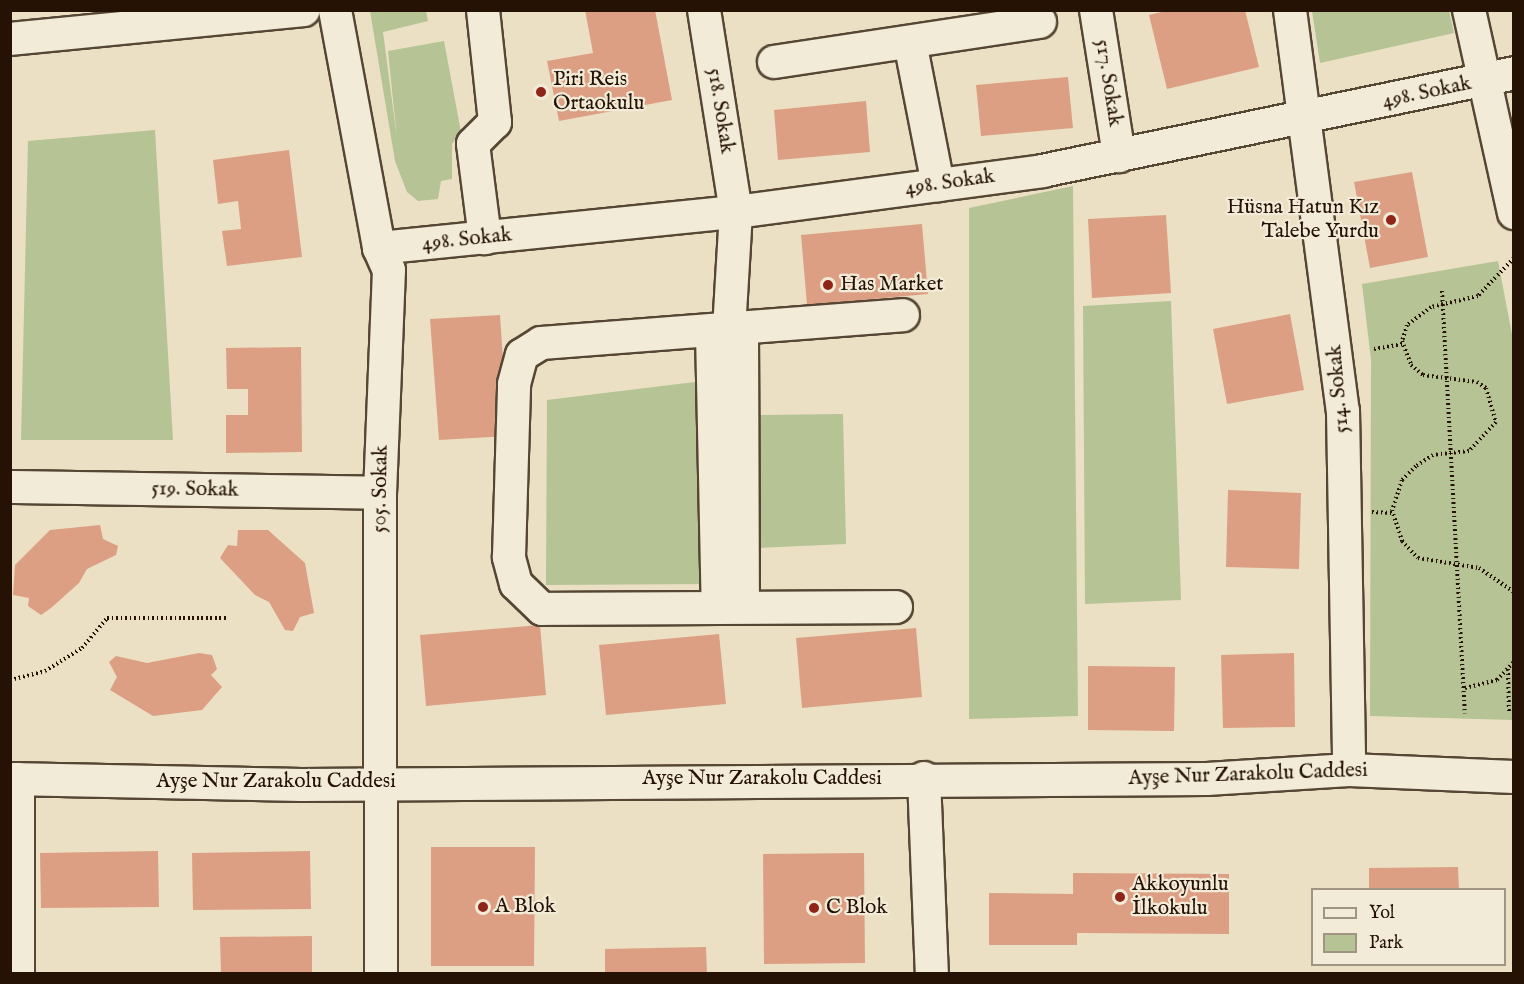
<!DOCTYPE html>
<html>
<head>
<meta charset="utf-8">
<style>
	body { margin:0 }
	#map { position:relative; width:1524px; height:984px; overflow:hidden; background:#ebe0c3; font-family:"IM FELL English",serif }
	div>[style] { position:absolute }
	[style*='--x'] { left:calc(var(--x)*1px); top:calc(var(--y)*1px); width:calc(var(--w)*1px); rotate:calc(var(--a)*1deg) }
	.green>* { inset:0; background:#b5c395 }
	.building>* { inset:0; background:#dc9f83 }
	.path>* { height:4px; margin-top:-2px; transform-origin:0; background:repeating-linear-gradient(90deg,#251204 0 1.5px,transparent 0 4.5px) }
	.roads { filter:drop-shadow(2px 0 #564634) drop-shadow(-2px 0 #564634) drop-shadow(0 2px #564634) drop-shadow(0 -2px #564634) }
	.minor>* { height:32px; margin:-16px; padding:0 16px; transform-origin:16px; border-radius:16px; background:#f2ebd8 }
	.dots>* { width:16px; height:16px; translate:-50% -50%; box-sizing:border-box; border:3px solid #f2ebd8; border-radius:50% }
	span { translate:-50% -50%; white-space:nowrap; text-align:center; line-height:1.15; -webkit-text-stroke:4.5px #f2ebd8; paint-order:stroke }
	.poi-label { font-size:21px; color:#251204 }
	.left { translate:0 -50%; text-align:left }
	.right { translate:-100% -50%; text-align:right }
	.street-label { font-size:21px; color:#251204 }
	.frame { position:absolute; inset:0; border:12px solid #251204; pointer-events:none }
	.legend { position:absolute; left:1311px; top:888px; width:195px; height:78px; box-sizing:border-box; background:#f2ebd8; border:2px solid #a09483; margin:0; padding:8px 10px; list-style:none; font-size:18px; color:#251204 }
	.legend li { display:flex; align-items:center; gap:12px; height:30px }
	.legend b { width:30px; border:2px solid #a09483 }
</style>
</head>
<body>
<div id="map">
	<div class="green">
		<div style="clip-path:polygon(370px 11px,426px 11px,428px 21px,383px 32px,397px 139px,388px 51px,444px 41px,461px 132px,452px 144px,452px 179px,441px 181px,438px 199px,418px 201px,407px 192px,395px 161px)"></div>
		<div style="clip-path:polygon(1312px 11px,1449px 11px,1454px 33px,1320px 63px)"></div>
		<div style="clip-path:polygon(155px 130px,173px 440px,21px 440px,28px 141px)"></div>
		<div style="clip-path:polygon(1073px 186px,1078px 716px,969px 719px,969px 208px)"></div>
		<div style="clip-path:polygon(1498px 261px,1514px 345px,1513px 720px,1370px 716px,1371px 360px,1362px 284px)"></div>
		<div style="clip-path:polygon(1171px 301px,1181px 600px,1085px 604px,1083px 306px)"></div>
		<div style="clip-path:polygon(703px 381px,711px 584px,546px 585px,547px 400px)"></div>
		<div style="clip-path:polygon(843px 414px,846px 544px,757px 548px,757px 415px)"></div>
	</div>
	<div class="building">
		<div style="clip-path:polygon(585px 10px,655px 10px,672px 100px,559px 121px,547px 61px,593px 53px)"></div>
		<div style="clip-path:polygon(1170px 10px,1245px 10px,1259px 67px,1167px 89px,1149px 15px)"></div>
		<div style="clip-path:polygon(1068px 77px,1073px 128px,981px 136px,976px 85px)"></div>
		<div style="clip-path:polygon(866px 101px,870px 152px,778px 160px,774px 110px)"></div>
		<div style="clip-path:polygon(289px 150px,302px 257px,227px 266px,222px 231px,241px 229px,238px 201px,218px 204px,213px 160px)"></div>
		<div style="clip-path:polygon(1412px 172px,1428px 257px,1370px 268px,1354px 182px)"></div>
		<div style="clip-path:polygon(1166px 215px,1171px 293px,1092px 298px,1088px 219px)"></div>
		<div style="clip-path:polygon(922px 224px,928px 294px,807px 305px,801px 235px)"></div>
		<div style="clip-path:polygon(1290px 314px,1304px 390px,1227px 404px,1213px 329px)"></div>
		<div style="clip-path:polygon(500px 315px,508px 436px,439px 440px,430px 319px)"></div>
		<div style="clip-path:polygon(301px 347px,302px 452px,226px 453px,226px 415px,248px 415px,248px 389px,227px 389px,226px 348px)"></div>
		<div style="clip-path:polygon(1228px 490px,1301px 493px,1299px 569px,1226px 567px)"></div>
		<div style="clip-path:polygon(100px 525px,103px 539px,118px 546px,116px 555px,87px 569px,79px 583px,51px 608px,41px 615px,28px 606px,29px 598px,13px 595px,15px 565px,50px 530px)"></div>
		<div style="clip-path:polygon(238px 530px,268px 530px,305px 563px,314px 613px,300px 617px,293px 631px,285px 630px,269px 602px,255px 595px,220px 558px,228px 545px,237px 546px)"></div>
		<div style="clip-path:polygon(540px 625px,546px 695px,426px 706px,420px 635px)"></div>
		<div style="clip-path:polygon(916px 628px,922px 697px,802px 708px,796px 638px)"></div>
		<div style="clip-path:polygon(719px 634px,726px 704px,606px 715px,599px 645px)"></div>
		<div style="clip-path:polygon(199px 653px,212px 655px,217px 669px,211px 675px,222px 687px,202px 710px,153px 716px,110px 690px,117px 677px,109px 662px,116px 656px,147px 663px)"></div>
		<div style="clip-path:polygon(1294px 653px,1295px 727px,1223px 728px,1221px 655px)"></div>
		<div style="clip-path:polygon(1088px 666px,1175px 667px,1174px 731px,1088px 730px)"></div>
		<div style="clip-path:polygon(431px 847px,535px 847px,534px 966px,431px 966px)"></div>
		<div style="clip-path:polygon(158px 851px,159px 907px,41px 908px,40px 853px)"></div>
		<div style="clip-path:polygon(310px 851px,311px 909px,193px 910px,192px 853px)"></div>
		<div style="clip-path:polygon(864px 853px,865px 963px,764px 964px,763px 854px)"></div>
		<div style="clip-path:polygon(1458px 867px,1459px 890px,1369px 890px,1369px 868px)"></div>
		<div style="clip-path:polygon(1073px 873px,1229px 874px,1229px 934px,1077px 933px,1077px 945px,989px 945px,989px 893px,1073px 894px)"></div>
		<div style="clip-path:polygon(312px 936px,312px 974px,221px 974px,220px 937px)"></div>
		<div style="clip-path:polygon(706px 947px,707px 974px,605px 974px,605px 949px)"></div>
	</div>
	<div class="path">
		<div style="--x:1514;--y:258;--w:52;--a:133.5"></div>
		<div style="--x:1478;--y:296;--w:48;--a:166.8"></div>
		<div style="--x:1431;--y:307;--w:30;--a:143"></div>
		<div style="--x:1407;--y:325;--w:17;--a:107"></div>
		<div style="--x:1402;--y:341;--w:26;--a:69"></div>
		<div style="--x:1411;--y:365;--w:16;--a:40"></div>
		<div style="--x:1423;--y:375;--w:54;--a:7.4"></div>
		<div style="--x:1477;--y:382;--w:11;--a:34"></div>
		<div style="--x:1486;--y:388;--w:35;--a:74"></div>
		<div style="--x:1496;--y:422;--w:40;--a:133"></div>
		<div style="--x:1469;--y:451;--w:36;--a:174"></div>
		<div style="--x:1433;--y:455;--w:20;--a:147"></div>
		<div style="--x:1416;--y:466;--w:20;--a:135"></div>
		<div style="--x:1402;--y:480;--w:32;--a:108"></div>
		<div style="--x:1392;--y:510;--w:33;--a:72"></div>
		<div style="--x:1402;--y:541;--w:23;--a:47"></div>
		<div style="--x:1418;--y:558;--w:62;--a:9.3"></div>
		<div style="--x:1479;--y:568;--w:42;--a:34.4"></div>
		<div style="--x:1442;--y:291;--w:423;--a:86.9"></div>
		<div style="--x:1374;--y:349;--w:29;--a:-10"></div>
		<div style="--x:1372;--y:512;--w:20;--a:3"></div>
		<div style="--x:1508;--y:669;--w:45;--a:88.7"></div>
		<div style="--x:10;--y:680;--w:36;--a:-14"></div>
		<div style="--x:45;--y:671;--w:44;--a:-31.9"></div>
		<div style="--x:82;--y:648;--w:39;--a:-50"></div>
		<div style="--x:107;--y:618;--w:121;--a:0"></div>
		<div style="--x:1465;--y:688;--w:33;--a:-14"></div>
		<div style="--x:1497;--y:680;--w:25;--a:-47"></div>
	</div>
	<div class="roads">
		<div class="minor">
			<div style="--x:335;--y:10;--w:242;--a:79.5"></div>
			<div style="--x:379;--y:248;--w:24;--a:66"></div>
			<div style="--x:389;--y:270;--w:223;--a:92.3"></div>
			<div style="--x:380;--y:493;--w:481;--a:89.9"></div>
			<div style="--x:483;--y:10;--w:113;--a:83.9"></div>
			<div style="--x:495;--y:122;--w:31;--a:135"></div>
			<div style="--x:473;--y:144;--w:95;--a:82.7"></div>
			<div style="--x:704;--y:10;--w:205;--a:81"></div>
			<div style="--x:736;--y:212;--w:119;--a:93.4"></div>
			<div style="--x:1096;--y:10;--w:148;--a:81"></div>
			<div style="--x:1290;--y:10;--w:404;--a:82.5"></div>
			<div style="--x:1343;--y:411;--w:359;--a:89"></div>
			<div style="--x:1469;--y:10;--w:208;--a:77.5"></div>
			<div style="--x:10;--y:39;--w:295;--a:-5.6"></div>
			<div style="--x:910;--y:42;--w:146;--a:78.9"></div>
			<div style="--x:774;--y:62;--w:269;--a:-8.6"></div>
			<div style="--x:379;--y:248;--w:359;--a:-5.8"></div>
			<div style="--x:736;--y:212;--w:309;--a:-7.6"></div>
			<div style="--x:1042;--y:171;--w:482;--a:-11.7"></div>
			<div style="--x:742;--y:330;--w:277;--a:89.8"></div>
			<div style="--x:712;--y:332;--w:275;--a:88.8"></div>
			<div style="--x:10;--y:487;--w:370;--a:0.9"></div>
			<div style="--x:896;--y:607;--w:354;--a:179.7"></div>
			<div style="--x:542;--y:609;--w:36;--a:-136"></div>
			<div style="--x:516;--y:584;--w:28;--a:-105"></div>
			<div style="--x:509;--y:557;--w:173;--a:-88.3"></div>
			<div style="--x:514;--y:384;--w:30;--a:-75"></div>
			<div style="--x:522;--y:355;--w:22;--a:-32"></div>
			<div style="--x:541;--y:343;--w:363;--a:-4.4"></div>
			<div style="--x:924;--y:778;--w:196;--a:87.7"></div>
			<div style="--x:10;--y:779;--w:292;--a:1.2"></div>
			<div style="--x:302;--y:785;--w:905;--a:-0.38"></div>
			<div style="--x:1207;--y:779;--w:142;--a:-3.6"></div>
			<div style="--x:1349;--y:770;--w:165;--a:2.4"></div>
			<div style="--x:18;--y:974;--w:195;--a:-90"></div>
		</div>
	</div>
	<div class="dots">
		<div style="left:541px;top:92px;background:#8f2418"></div>
		<div style="left:1391px;top:220px;background:#8f2418"></div>
		<div style="left:828px;top:285px;background:#8f2418"></div>
		<div style="left:1120px;top:897px;background:#8f2418"></div>
		<div style="left:483px;top:907px;background:#8f2418"></div>
		<div style="left:814px;top:908px;background:#8f2418"></div>
	</div>
	<div class="poi-label">
		<span class="left" style="left:553px;top:92px">Piri Reis<br>Ortaokulu</span>
		<span class="right" style="left:1379px;top:220px">Hüsna Hatun Kız<br>Talebe Yurdu</span>
		<span class="left" style="left:840px;top:285px">Has Market</span>
		<span class="left" style="left:1132px;top:897px">Akkoyunlu<br>İlkokulu</span>
		<span class="left" style="left:495px;top:907px">A Blok</span>
		<span class="left" style="left:826px;top:908px">C Blok</span>
	</div>
	<div class="street-label">
		<span style="left:1108px;top:83px;rotate:81deg">517. Sokak</span>
		<span style="left:1427px;top:93px;rotate:-12deg">498. Sokak</span>
		<span style="left:720px;top:111px;rotate:81deg">518. Sokak</span>
		<span style="left:950px;top:183px;rotate:-8deg">498. Sokak</span>
		<span style="left:467px;top:240px;rotate:-6deg">498. Sokak</span>
		<span style="left:1339px;top:389px;rotate:-95deg">514. Sokak</span>
		<span style="left:381px;top:489px;rotate:-89deg">505. Sokak</span>
		<span style="left:195px;top:490px;rotate:1deg">519. Sokak</span>
		<span style="left:1248px;top:775px;rotate:-2deg">Ayşe Nur Zarakolu Caddesi</span>
		<span style="left:762px;top:779px">Ayşe Nur Zarakolu Caddesi</span>
		<span style="left:276px;top:782px">Ayşe Nur Zarakolu Caddesi</span>
	</div>
	<div class="frame"></div>
	<ul class="legend">
	<li><b style="height:8px;background:#f2ebd8"></b>Yol</li>
	<li><b style="height:16px;background:#b5c395"></b>Park</li>
	</ul>
</div>
</body>
</html>
